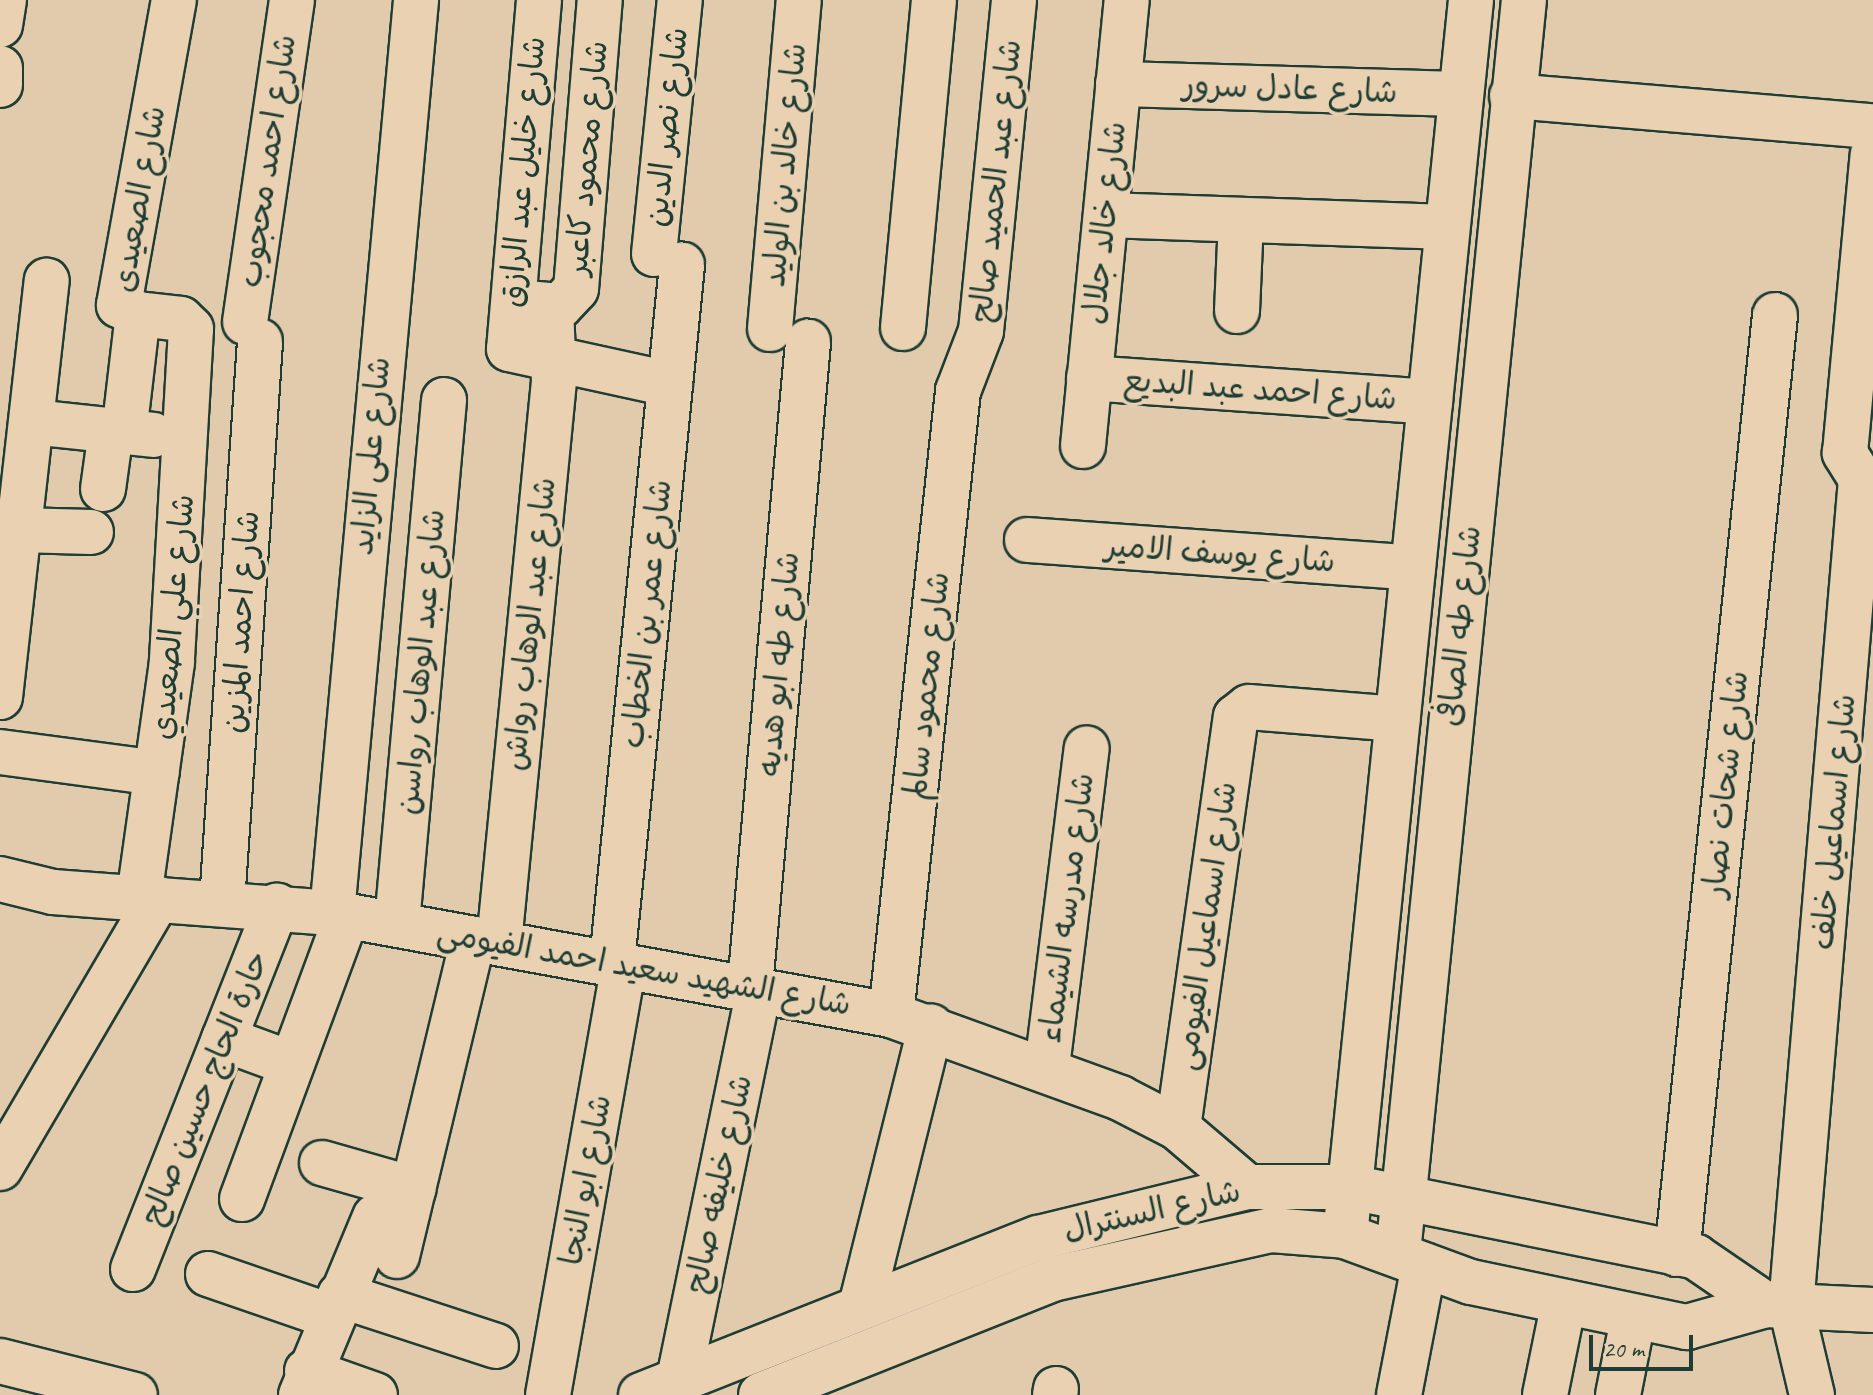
<!DOCTYPE html>
<html>
<head>
<meta charset="utf-8">
<style>
	body { margin:0 }
	#map { position:relative; width:1873px; height:1395px; overflow:hidden; background:#e1cbac; font-family:Caveat,"Playpen Sans Arabic",sans-serif }
	div>[style] { position:absolute }
	[style*='--x'] { left:calc(var(--x)*1px); top:calc(var(--y)*1px); width:calc(var(--w)*1px); rotate:calc(var(--a)*1deg) }
	.roads { filter:drop-shadow(2px 0 #1f3d34) drop-shadow(-2px 0 #1f3d34) drop-shadow(0 2px #1f3d34) drop-shadow(0 -2px #1f3d34) }
	.minor>* { height:44px; margin:-22px; padding:0 22px; transform-origin:22px; border-radius:22px; background:#e9d1b1 }
	span { translate:-50% -50%; white-space:nowrap; text-align:center; line-height:1.15; -webkit-text-stroke:7px #e9d1b1; paint-order:stroke }
	.street-label { font-size:32px; color:#1f3d34 }
	.scale { position:absolute; left:1589px; top:1335px; width:104px; height:36px; box-sizing:border-box; border:4px solid #1f3d34; border-top:0; padding-left:10px; font-size:24px; line-height:28px; white-space:nowrap; color:#1f3d34; -webkit-text-stroke:6px #e9d1b1; paint-order:stroke }
</style>
</head>
<body>
<div id="map">
	<div class="roads">
		<div class="minor">
			<div style="--x:539;--y:0;--w:350;--a:94.9"></div>
			<div style="--x:509;--y:349;--w:165;--a:12.3"></div>
			<div style="--x:0;--y:25;--w:25;--a:-81"></div>
			<div style="--x:0;--y:68;--w:17;--a:90"></div>
			<div style="--x:1118;--y:84;--w:343;--a:1.7"></div>
			<div style="--x:1512;--y:96;--w:362;--a:4.8"></div>
			<div style="--x:1106;--y:215;--w:341;--a:2"></div>
			<div style="--x:654;--y:254;--w:255;--a:-84.2"></div>
			<div style="--x:526;--y:303;--w:34;--a:5"></div>
			<div style="--x:560;--y:306;--w:23;--a:-47"></div>
			<div style="--x:576;--y:289;--w:290;--a:-85.3"></div>
			<div style="--x:1237;--y:311;--w:91;--a:-87.5"></div>
			<div style="--x:138;--y:314;--w:43;--a:6.6"></div>
			<div style="--x:181;--y:319;--w:14;--a:45"></div>
			<div style="--x:191;--y:329;--w:334;--a:93.3"></div>
			<div style="--x:172;--y:662;--w:238;--a:98"></div>
			<div style="--x:245;--y:322;--w:325;--a:-81.7"></div>
			<div style="--x:903;--y:328;--w:329;--a:-84.6"></div>
			<div style="--x:770;--y:329;--w:330;--a:-85"></div>
			<div style="--x:1089;--y:378;--w:342;--a:4"></div>
			<div style="--x:32;--y:422;--w:122;--a:6.1"></div>
			<div style="--x:124;--y:433;--w:120;--a:-83.3"></div>
			<div style="--x:138;--y:314;--w:21;--a:-155"></div>
			<div style="--x:119;--y:305;--w:310;--a:-79.8"></div>
			<div style="--x:1083;--y:446;--w:448;--a:-84.4"></div>
			<div style="--x:103;--y:489;--w:59;--a:-82.1"></div>
			<div style="--x:19;--y:530;--w:72;--a:1.6"></div>
			<div style="--x:1027;--y:540;--w:387;--a:4.1"></div>
			<div style="--x:0;--y:697;--w:419;--a:-83.6"></div>
			<div style="--x:0;--y:752;--w:158;--a:7.6"></div>
			<div style="--x:0;--y:879;--w:55;--a:13.8"></div>
			<div style="--x:53;--y:892;--w:280;--a:4.3"></div>
			<div style="--x:332;--y:913;--w:568;--a:10.34"></div>
			<div style="--x:891;--y:1015;--w:244;--a:19.9"></div>
			<div style="--x:1120;--y:1098;--w:65;--a:27.3"></div>
			<div style="--x:1178;--y:1128;--w:91;--a:40.5"></div>
			<div style="--x:222;--y:902;--w:562;--a:-86.12"></div>
			<div style="--x:332;--y:913;--w:917;--a:-84.74"></div>
			<div style="--x:397;--y:923;--w:525;--a:-84.86"></div>
			<div style="--x:499;--y:943;--w:565;--a:-84.41"></div>
			<div style="--x:554;--y:381;--w:75;--a:-92.3"></div>
			<div style="--x:612;--y:962;--w:701;--a:-84.26"></div>
			<div style="--x:750;--y:986;--w:647;--a:-84.85"></div>
			<div style="--x:891;--y:1015;--w:628;--a:-83.87"></div>
			<div style="--x:958;--y:391;--w:64;--a:-69"></div>
			<div style="--x:981;--y:331;--w:333;--a:-84.3"></div>
			<div style="--x:224;--y:1039;--w:72;--a:20.2"></div>
			<div style="--x:1047;--y:1067;--w:321;--a:-82.9"></div>
			<div style="--x:1178;--y:1128;--w:415;--a:-82"></div>
			<div style="--x:1236;--y:717;--w:16;--a:-38"></div>
			<div style="--x:1249;--y:707;--w:149;--a:4.6"></div>
			<div style="--x:322;--y:1163;--w:95;--a:15.9"></div>
			<div style="--x:0;--y:1168;--w:312;--a:-59.6"></div>
			<div style="--x:242;--y:1199;--w:303;--a:-69.7"></div>
			<div style="--x:1345;--y:1236;--w:1242;--a:-84.18"></div>
			<div style="--x:1398;--y:1253;--w:1259;--a:-84.26"></div>
			<div style="--x:1677;--y:1254;--w:944;--a:-84.04"></div>
			<div style="--x:397;--y:1256;--w:326;--a:-76.5"></div>
			<div style="--x:133;--y:1269;--w:391;--a:-68.4"></div>
			<div style="--x:208;--y:1274;--w:129;--a:19"></div>
			<div style="--x:340;--y:1295;--w:164;--a:18.1"></div>
			<div style="--x:862;--y:1302;--w:284;--a:-76"></div>
			<div style="--x:0;--y:1361;--w:139;--a:14.1"></div>
			<div style="--x:307;--y:1371;--w:72;--a:19.4"></div>
			<div style="--x:679;--y:1379;--w:399;--a:-78.4"></div>
			<div style="--x:301;--y:1395;--w:193;--a:-67.4"></div>
			<div style="--x:548;--y:1395;--w:437;--a:-80"></div>
			<div style="--x:641;--y:1395;--w:427;--a:-21.6"></div>
			<div style="--x:1038;--y:1238;--w:215;--a:-13.7"></div>
			<div style="--x:1247;--y:1187;--w:103;--a:0"></div>
			<div style="--x:1350;--y:1187;--w:353;--a:11.4"></div>
			<div style="--x:1696;--y:1257;--w:85;--a:34.4"></div>
			<div style="--x:761;--y:1395;--w:313;--a:-21.7"></div>
			<div style="--x:1052;--y:1279;--w:224;--a:-12.6"></div>
			<div style="--x:1271;--y:1230;--w:74;--a:4.6"></div>
			<div style="--x:1345;--y:1236;--w:134;--a:20.1"></div>
			<div style="--x:1471;--y:1282;--w:221;--a:11.8"></div>
			<div style="--x:1687;--y:1327;--w:82;--a:-15.6"></div>
			<div style="--x:1766;--y:1305;--w:107;--a:2.7"></div>
			<div style="--x:1055;--y:1395;--w:6;--a:-81"></div>
			<div style="--x:1399;--y:1395;--w:132;--a:-79.1"></div>
			<div style="--x:1545;--y:1395;--w:95;--a:-78.5"></div>
			<div style="--x:1618;--y:1395;--w:77;--a:-78.8"></div>
			<div style="--x:1812;--y:1395;--w:91;--a:-103.3"></div>
			<div style="--x:1791;--y:1306;--w:830;--a:-85.16"></div>
			<div style="--x:1861;--y:479;--w:31;--a:-122"></div>
			<div style="--x:1845;--y:453;--w:300;--a:-84.7"></div>
		</div>
	</div>
	<div class="street-label">
		<span style="left:1290px;top:89px;rotate:2deg">شارع عادل سرور</span>
		<span style="left:667px;top:127px;rotate:-84deg">شارع نصر الدين</span>
		<span style="left:587px;top:158px;rotate:-85deg">شارع محمود كاعبر</span>
		<span style="left:268px;top:161px;rotate:-82deg">شارع احمد محجوب</span>
		<span style="left:785px;top:165px;rotate:-85deg">شارع خالد بن الوليد</span>
		<span style="left:523px;top:172px;rotate:-85deg">شارع خليل عبد الرازق</span>
		<span style="left:996px;top:181px;rotate:-84deg">شارع عبد الحميد صالح</span>
		<span style="left:139px;top:199px;rotate:-80deg">شارع الصعيدى</span>
		<span style="left:1105px;top:223px;rotate:-84deg">شارع خالد جلال</span>
		<span style="left:1260px;top:390px;rotate:4deg">شارع احمد عبد البديع</span>
		<span style="left:371px;top:456px;rotate:-85deg">شارع على الزايد</span>
		<span style="left:1220px;top:554px;rotate:4deg">شارع يوسف الامير</span>
		<span style="left:647px;top:614px;rotate:-84deg">شارع عمر بن الخطاب</span>
		<span style="left:173px;top:617px;rotate:-85deg">شارع علي الصعيدي</span>
		<span style="left:241px;top:622px;rotate:-86deg">شارع احمد المزين</span>
		<span style="left:530px;top:624px;rotate:-84deg">شارع عبد الوهاب رواش</span>
		<span style="left:1460px;top:626px;rotate:-84deg">شارع طه الصافى</span>
		<span style="left:421px;top:662px;rotate:-85deg">شارع عبد الوهاب رواسن</span>
		<span style="left:779px;top:664px;rotate:-85deg">شارع طه ابو هديه</span>
		<span style="left:927px;top:686px;rotate:-84deg">شارع محمود سالم</span>
		<span style="left:1726px;top:784px;rotate:-84deg">شارع شحات نصار</span>
		<span style="left:1834px;top:822px;rotate:-85deg">شارع اسماعيل خلف</span>
		<span style="left:1067px;top:908px;rotate:-83deg">شارع مدرسه الشيماء</span>
		<span style="left:1206px;top:926px;rotate:-82deg">شارع اسماعيل الفيومى</span>
		<span style="left:644px;top:969px;rotate:10deg">شارع الشهيد سعيد احمد الفيومى</span>
		<span style="left:205px;top:1088px;rotate:-68deg">حارة الحاج حسين صالح</span>
		<span style="left:586px;top:1180px;rotate:-80deg">شارع ابو النجا</span>
		<span style="left:719px;top:1184px;rotate:-78deg">شارع خليفه صالح</span>
		<span style="left:1152px;top:1211px;rotate:-13deg">شارع السنترال</span>
	</div>
	<div class="scale">20 m</div>
</div>
</body>
</html>
